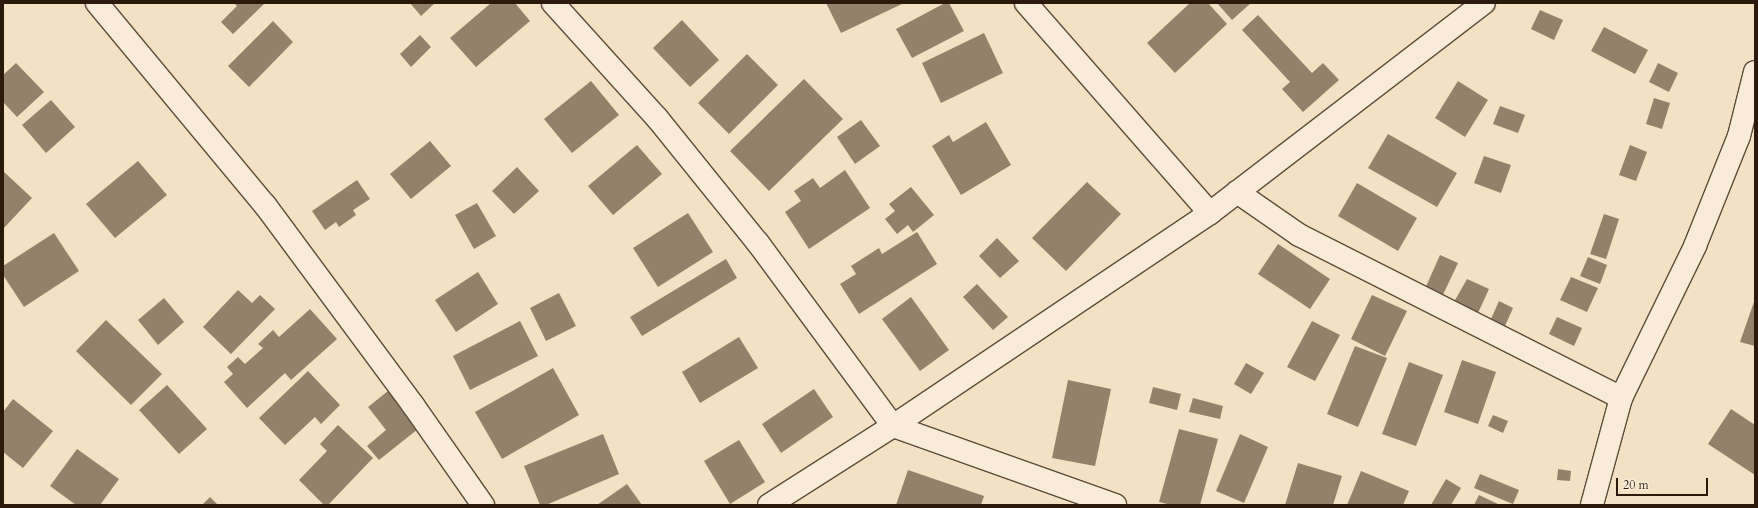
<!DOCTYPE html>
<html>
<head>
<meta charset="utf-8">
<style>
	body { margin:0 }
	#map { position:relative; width:1758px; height:508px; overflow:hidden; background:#f4e0c3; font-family:Cardo,serif }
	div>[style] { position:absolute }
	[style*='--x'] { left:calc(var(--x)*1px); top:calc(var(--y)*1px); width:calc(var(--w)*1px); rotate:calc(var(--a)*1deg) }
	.building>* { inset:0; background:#94816b }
	.roads { filter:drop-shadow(1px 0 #5d4c3a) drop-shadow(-1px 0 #5d4c3a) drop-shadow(0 1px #5d4c3a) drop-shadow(0 -1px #5d4c3a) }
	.street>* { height:22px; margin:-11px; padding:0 11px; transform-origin:11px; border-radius:11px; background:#f8ebd8 }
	span { translate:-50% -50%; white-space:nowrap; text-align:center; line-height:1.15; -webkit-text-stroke:4px #f8ebd8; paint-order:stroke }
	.frame { position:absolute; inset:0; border:4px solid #2b1a0c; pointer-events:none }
	.scale { position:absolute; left:1616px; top:478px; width:92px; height:18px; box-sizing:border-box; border:2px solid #2b1a0c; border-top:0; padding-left:5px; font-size:12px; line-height:14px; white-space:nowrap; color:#2b1a0c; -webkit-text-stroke:3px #f8ebd8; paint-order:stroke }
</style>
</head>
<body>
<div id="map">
	<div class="building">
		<div style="clip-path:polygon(234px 3px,265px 3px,233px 34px,221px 22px,237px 6px)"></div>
		<div style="clip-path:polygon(410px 3px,435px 3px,421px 16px)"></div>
		<div style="clip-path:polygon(491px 3px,515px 3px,530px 21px,476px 67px,450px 38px)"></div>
		<div style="clip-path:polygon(826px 3px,904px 3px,841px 33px)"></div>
		<div style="clip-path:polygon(945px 3px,949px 3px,964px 31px,912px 58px,896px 29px)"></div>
		<div style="clip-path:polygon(1190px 3px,1208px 3px,1227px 24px,1175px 73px,1147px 43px)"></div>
		<div style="clip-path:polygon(1217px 3px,1251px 3px,1232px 20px)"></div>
		<div style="clip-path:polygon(1540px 10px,1563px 20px,1554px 40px,1531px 29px)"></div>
		<div style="clip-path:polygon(1258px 15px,1312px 73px,1323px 63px,1339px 80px,1303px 112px,1282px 89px,1290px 82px,1242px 30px)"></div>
		<div style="clip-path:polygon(682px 20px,719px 60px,690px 87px,653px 48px)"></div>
		<div style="clip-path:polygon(273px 21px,293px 42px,249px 87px,228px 66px)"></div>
		<div style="clip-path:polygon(1604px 27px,1648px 50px,1635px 74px,1591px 51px)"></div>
		<div style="clip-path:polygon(984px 33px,1003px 73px,941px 103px,922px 63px)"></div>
		<div style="clip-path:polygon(420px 35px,431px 47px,411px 67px,400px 54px)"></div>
		<div style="clip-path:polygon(747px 54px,778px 85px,729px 134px,698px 103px)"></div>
		<div style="clip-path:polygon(16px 63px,44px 92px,17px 117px,3px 102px,3px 75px)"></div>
		<div style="clip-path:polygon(1658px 63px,1678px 73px,1669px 92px,1649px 82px)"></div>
		<div style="clip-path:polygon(804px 79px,843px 119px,769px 191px,730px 151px)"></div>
		<div style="clip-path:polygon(591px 81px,619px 115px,572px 153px,544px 119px)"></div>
		<div style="clip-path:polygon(1458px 81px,1488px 100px,1465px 137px,1435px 118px)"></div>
		<div style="clip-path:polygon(1654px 98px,1670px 103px,1662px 129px,1646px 124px)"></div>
		<div style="clip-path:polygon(51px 100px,75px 127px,46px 153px,22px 125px)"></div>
		<div style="clip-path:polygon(1500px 106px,1525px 115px,1518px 133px,1493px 124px)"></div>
		<div style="clip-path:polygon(861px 120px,880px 146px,855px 164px,837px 137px)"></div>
		<div style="clip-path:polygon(986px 122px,1011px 165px,961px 195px,932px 146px,949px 135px,953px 142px)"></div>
		<div style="clip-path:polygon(1388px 134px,1457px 173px,1437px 207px,1368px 168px)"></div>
		<div style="clip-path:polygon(430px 141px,451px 166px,411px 199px,390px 174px)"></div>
		<div style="clip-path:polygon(637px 145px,662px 174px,613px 215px,588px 186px)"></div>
		<div style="clip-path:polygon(1630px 145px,1647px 152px,1636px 181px,1619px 175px)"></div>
		<div style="clip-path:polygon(1484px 156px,1511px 165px,1501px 193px,1474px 183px)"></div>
		<div style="clip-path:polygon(138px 161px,167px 195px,115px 238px,86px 204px)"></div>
		<div style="clip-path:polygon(517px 167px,539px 191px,514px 214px,492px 191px)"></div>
		<div style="clip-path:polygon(845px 170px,870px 208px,809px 249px,785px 212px,801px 201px,794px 191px,813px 178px,820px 188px)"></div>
		<div style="clip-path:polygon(3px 171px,32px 198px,3px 229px)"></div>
		<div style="clip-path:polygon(357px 180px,370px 199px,353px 210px,356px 215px,339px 227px,336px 222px,325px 230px,312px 211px)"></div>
		<div style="clip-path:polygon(1087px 182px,1121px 214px,1066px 271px,1032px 238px)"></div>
		<div style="clip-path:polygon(1357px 183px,1417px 218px,1398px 251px,1338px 216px)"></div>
		<div style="clip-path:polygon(911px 187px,934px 215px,913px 232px,908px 225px,897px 234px,885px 219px,895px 211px,889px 204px)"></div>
		<div style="clip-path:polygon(477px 203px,496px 236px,474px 249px,455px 215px)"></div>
		<div style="clip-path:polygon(688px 213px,713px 252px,658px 287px,633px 248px)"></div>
		<div style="clip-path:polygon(1604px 214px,1619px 219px,1606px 259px,1590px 254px)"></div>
		<div style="clip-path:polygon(917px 232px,937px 264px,859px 314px,840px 284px,856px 274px,851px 266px,879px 248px,882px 254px)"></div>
		<div style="clip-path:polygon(54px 233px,79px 271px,24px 307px,3px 275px,3px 266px)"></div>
		<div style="clip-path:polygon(997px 238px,1019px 261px,1000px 278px,979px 256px)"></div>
		<div style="clip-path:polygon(1278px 244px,1330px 279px,1310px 309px,1258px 274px)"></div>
		<div style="clip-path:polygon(1440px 255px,1458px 263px,1441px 299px,1424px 291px)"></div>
		<div style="clip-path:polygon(1588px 257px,1607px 265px,1600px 284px,1580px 276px)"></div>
		<div style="clip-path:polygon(726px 259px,737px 278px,642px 336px,630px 317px)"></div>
		<div style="clip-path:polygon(478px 272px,498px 304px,456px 332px,435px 300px)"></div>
		<div style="clip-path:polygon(1571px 277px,1598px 288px,1587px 312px,1560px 300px)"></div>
		<div style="clip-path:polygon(1467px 279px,1489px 289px,1478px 313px,1454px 302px)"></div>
		<div style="clip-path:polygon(977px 284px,1008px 317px,993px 330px,963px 297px)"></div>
		<div style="clip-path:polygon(238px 290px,252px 303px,260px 295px,275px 309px,231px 354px,203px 327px)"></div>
		<div style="clip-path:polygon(559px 293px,576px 326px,546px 341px,530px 308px)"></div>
		<div style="clip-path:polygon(1372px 295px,1407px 311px,1385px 356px,1351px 339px)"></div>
		<div style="clip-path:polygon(911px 297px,949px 350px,920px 371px,882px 319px)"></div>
		<div style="clip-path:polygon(164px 298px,184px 322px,158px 345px,138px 320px)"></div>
		<div style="clip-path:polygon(1755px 299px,1755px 346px,1740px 342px)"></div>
		<div style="clip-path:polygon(1499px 301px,1513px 308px,1505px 326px,1491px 319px)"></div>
		<div style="clip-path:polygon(310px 309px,337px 339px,291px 380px,285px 373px,247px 408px,224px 382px,233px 374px,227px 367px,238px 357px,245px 364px,263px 348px,258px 344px,273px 330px,279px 337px)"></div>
		<div style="clip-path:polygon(1557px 317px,1582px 328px,1574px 346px,1549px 334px)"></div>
		<div style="clip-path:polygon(106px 320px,162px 374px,131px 405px,76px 351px)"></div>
		<div style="clip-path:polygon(520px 321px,538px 356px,470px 390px,453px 356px)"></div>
		<div style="clip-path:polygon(1312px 321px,1340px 335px,1315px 381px,1287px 367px)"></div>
		<div style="clip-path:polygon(739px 337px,758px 368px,700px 403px,682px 372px)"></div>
		<div style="clip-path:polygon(1355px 346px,1387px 358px,1358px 427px,1327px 414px)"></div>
		<div style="clip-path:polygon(1462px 360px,1496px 372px,1478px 424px,1444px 412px)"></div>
		<div style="clip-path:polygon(1409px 362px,1443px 375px,1416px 446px,1382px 434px)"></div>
		<div style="clip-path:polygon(1246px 363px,1264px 373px,1251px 394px,1234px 384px)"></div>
		<div style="clip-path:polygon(553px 368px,579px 415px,502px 459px,475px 412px)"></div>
		<div style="clip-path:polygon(308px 371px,340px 405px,321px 424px,315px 417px,285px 445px,259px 418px)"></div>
		<div style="clip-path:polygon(1068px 380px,1111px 389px,1095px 466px,1052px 458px)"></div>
		<div style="clip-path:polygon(167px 385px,207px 429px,179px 454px,139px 410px)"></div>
		<div style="clip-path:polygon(1153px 387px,1181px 394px,1177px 410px,1149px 403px)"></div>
		<div style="clip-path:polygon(814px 389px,833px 417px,781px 453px,762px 424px)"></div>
		<div style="clip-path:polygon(388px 391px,418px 429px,379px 460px,367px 446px,386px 430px,368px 407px)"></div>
		<div style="clip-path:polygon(1193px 398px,1223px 406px,1220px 419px,1189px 412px)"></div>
		<div style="clip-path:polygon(13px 399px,53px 431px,23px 468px,3px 452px,3px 412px)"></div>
		<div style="clip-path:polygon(1731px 409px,1755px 425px,1755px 475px,1708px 444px)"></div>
		<div style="clip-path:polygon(1493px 415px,1508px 421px,1503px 433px,1488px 426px)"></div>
		<div style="clip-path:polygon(338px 425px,373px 458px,328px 505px,324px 505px,299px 480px,327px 451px,320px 444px)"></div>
		<div style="clip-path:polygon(1179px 429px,1218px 439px,1200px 505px,1171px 505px,1159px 502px)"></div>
		<div style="clip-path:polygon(603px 434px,619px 474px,546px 505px,540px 505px,524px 466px)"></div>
		<div style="clip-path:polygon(1240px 434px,1268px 447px,1244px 503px,1216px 491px)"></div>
		<div style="clip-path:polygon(739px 440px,765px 482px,730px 504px,704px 461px)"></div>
		<div style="clip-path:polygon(77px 449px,119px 479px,100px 505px,76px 505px,50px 486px)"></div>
		<div style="clip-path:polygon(1298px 463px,1342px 476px,1333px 505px,1285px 505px)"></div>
		<div style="clip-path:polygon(1558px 469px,1571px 471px,1570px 481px,1557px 480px)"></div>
		<div style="clip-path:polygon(908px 470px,984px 496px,981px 505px,896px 505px)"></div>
		<div style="clip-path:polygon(1361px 471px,1409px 491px,1403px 505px,1347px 505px)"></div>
		<div style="clip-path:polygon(1480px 474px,1519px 490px,1513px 504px,1474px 488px)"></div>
		<div style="clip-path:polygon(1446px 479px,1461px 488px,1451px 505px,1431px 505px)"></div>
		<div style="clip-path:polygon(627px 484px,642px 505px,597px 505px)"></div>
		<div style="clip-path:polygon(1479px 495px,1500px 505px,1474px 505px)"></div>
		<div style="clip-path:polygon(210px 497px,218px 505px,202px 505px)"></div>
	</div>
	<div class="roads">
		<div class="street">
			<div style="--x:97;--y:3;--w:263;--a:50.3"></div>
			<div style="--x:265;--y:205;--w:249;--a:53.5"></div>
			<div style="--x:413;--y:405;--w:122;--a:55"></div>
			<div style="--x:553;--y:3;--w:155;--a:47.9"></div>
			<div style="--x:657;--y:118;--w:161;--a:51.1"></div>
			<div style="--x:758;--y:243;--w:227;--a:53.6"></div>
			<div style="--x:893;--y:426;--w:236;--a:19.6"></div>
			<div style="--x:1026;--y:3;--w:279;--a:48.8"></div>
			<div style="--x:1237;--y:192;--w:75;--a:34.7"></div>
			<div style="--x:1299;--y:235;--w:361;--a:26.8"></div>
			<div style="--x:1621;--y:398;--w:111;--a:105.2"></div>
			<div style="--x:1621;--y:398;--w:169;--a:-64"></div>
			<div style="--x:1695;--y:246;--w:118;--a:-68.2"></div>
			<div style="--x:1739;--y:136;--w:66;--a:-76"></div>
			<div style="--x:769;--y:505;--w:147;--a:-32.5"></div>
			<div style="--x:893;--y:426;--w:382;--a:-33.9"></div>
			<div style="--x:1210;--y:213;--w:345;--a:-37.5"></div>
		</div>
	</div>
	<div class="frame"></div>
	<div class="scale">20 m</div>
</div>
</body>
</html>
